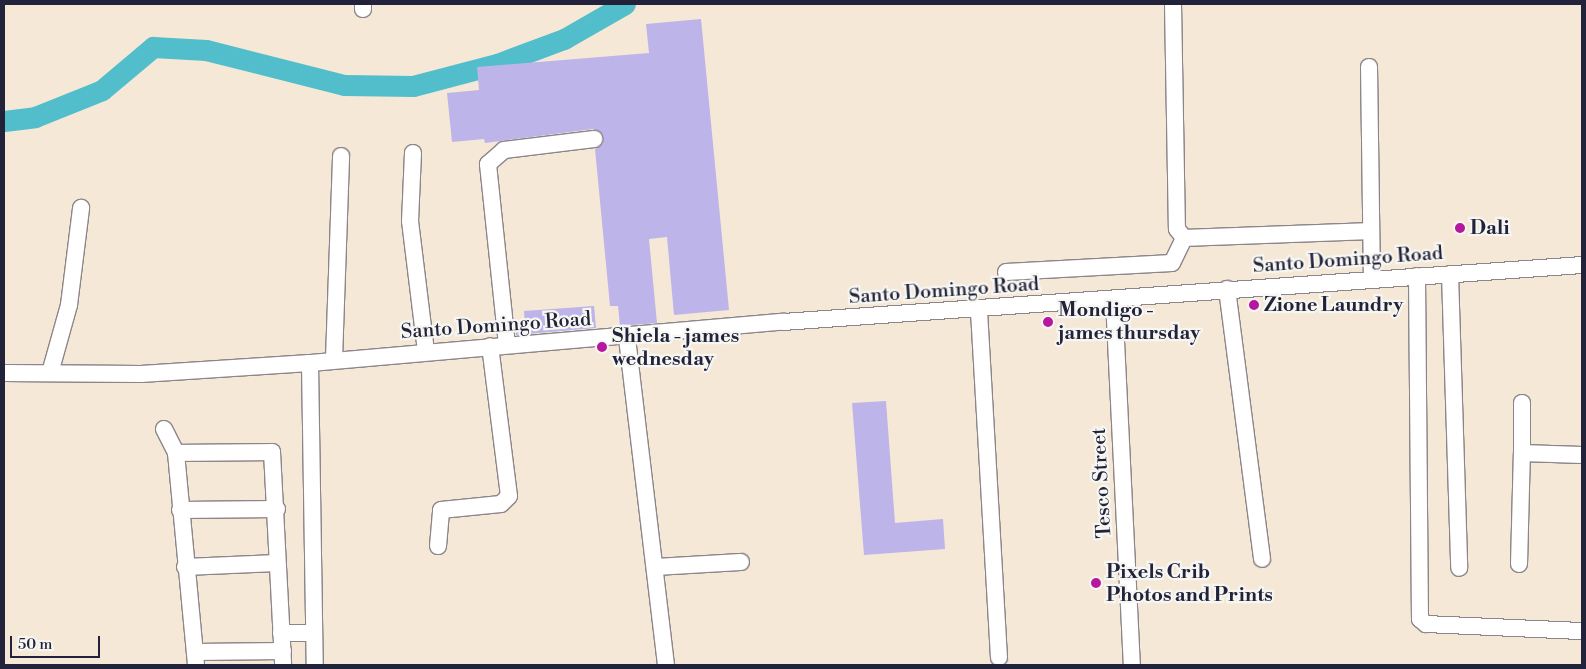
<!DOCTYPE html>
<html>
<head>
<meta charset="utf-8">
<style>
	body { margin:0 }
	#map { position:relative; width:1586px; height:669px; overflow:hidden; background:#f5e8d7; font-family:"Libre Bodoni",serif }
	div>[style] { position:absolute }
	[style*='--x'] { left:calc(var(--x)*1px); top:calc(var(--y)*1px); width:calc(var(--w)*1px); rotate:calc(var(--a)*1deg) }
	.river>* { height:21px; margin:-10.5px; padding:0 10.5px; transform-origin:10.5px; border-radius:10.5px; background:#52becb }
	.building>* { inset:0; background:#bdb4ea }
	.roads { filter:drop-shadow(1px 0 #8c8589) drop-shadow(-1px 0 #8c8589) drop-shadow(0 1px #8c8589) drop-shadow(0 -1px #8c8589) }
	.minor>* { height:16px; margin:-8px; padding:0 8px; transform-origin:8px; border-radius:8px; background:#fff }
	.dots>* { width:14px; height:14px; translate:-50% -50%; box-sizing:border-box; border:2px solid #f6f6f2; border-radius:50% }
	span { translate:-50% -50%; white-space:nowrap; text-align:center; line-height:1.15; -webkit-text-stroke:4.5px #f6f6f2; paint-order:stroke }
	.poi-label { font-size:20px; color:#22223b; font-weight:700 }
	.left { translate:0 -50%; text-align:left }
	.street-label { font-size:20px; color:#22223b }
	.frame { position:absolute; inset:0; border:5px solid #22223b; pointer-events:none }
	.scale { position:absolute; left:10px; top:636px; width:90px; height:22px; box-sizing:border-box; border:2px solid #22223b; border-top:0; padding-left:6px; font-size:15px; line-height:18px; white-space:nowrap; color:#22223b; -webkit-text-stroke:4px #f6f6f2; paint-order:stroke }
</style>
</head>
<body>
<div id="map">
	<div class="river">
		<div style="--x:4;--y:121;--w:31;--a:-7"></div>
		<div style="--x:35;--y:117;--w:72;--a:-21.9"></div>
		<div style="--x:102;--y:90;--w:67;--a:-40.1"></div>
		<div style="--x:153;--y:47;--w:53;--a:3.2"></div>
		<div style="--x:206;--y:50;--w:142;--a:14.2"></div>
		<div style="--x:344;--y:85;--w:69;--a:0.8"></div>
		<div style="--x:413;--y:86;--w:87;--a:-14.7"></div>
		<div style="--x:497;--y:64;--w:72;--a:-20.5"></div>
		<div style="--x:564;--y:39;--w:70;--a:-29.8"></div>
	</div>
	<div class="building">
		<div style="clip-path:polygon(701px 19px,729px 310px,674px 315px,667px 237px,649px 239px,657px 323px,620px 326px,618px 306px,610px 306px,595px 149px,603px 143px,602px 133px,593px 129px,485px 143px,484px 139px,452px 142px,447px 93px,479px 90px,477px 67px,649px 53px,646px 24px)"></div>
		<div style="clip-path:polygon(594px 306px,596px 328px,516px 335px,515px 324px,525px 323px,524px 311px)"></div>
		<div style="clip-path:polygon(886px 401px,895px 523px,943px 519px,945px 549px,864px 555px,852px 403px)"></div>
	</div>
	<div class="roads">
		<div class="minor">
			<div style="--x:1173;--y:4;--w:225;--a:89"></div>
			<div style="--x:1177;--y:229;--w:11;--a:52"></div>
			<div style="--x:1184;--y:238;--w:187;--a:-2.1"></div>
			<div style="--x:363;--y:9;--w:5;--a:-90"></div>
			<div style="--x:1369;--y:67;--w:211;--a:89.2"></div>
			<div style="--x:413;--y:153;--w:68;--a:92.5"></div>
			<div style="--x:410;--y:221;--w:131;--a:83"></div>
			<div style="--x:1006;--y:272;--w:166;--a:-3.1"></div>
			<div style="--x:1172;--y:263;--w:28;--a:-64"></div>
			<div style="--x:1450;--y:274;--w:294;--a:88.2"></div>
			<div style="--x:1417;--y:276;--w:343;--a:89.5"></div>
			<div style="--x:1420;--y:619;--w:8;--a:40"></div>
			<div style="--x:1426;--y:624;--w:156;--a:2.6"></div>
			<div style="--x:1227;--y:289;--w:272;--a:82.6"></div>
			<div style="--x:1114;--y:300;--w:365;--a:87.2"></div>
			<div style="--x:979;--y:311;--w:347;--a:86.7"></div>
			<div style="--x:627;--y:338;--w:329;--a:83.2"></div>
			<div style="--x:507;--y:345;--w:182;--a:-96"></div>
			<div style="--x:488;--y:164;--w:21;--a:-41"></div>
			<div style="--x:504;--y:150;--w:91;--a:-7"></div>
			<div style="--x:334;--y:359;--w:203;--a:-88"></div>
			<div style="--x:310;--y:363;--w:302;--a:89.1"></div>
			<div style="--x:4;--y:373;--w:137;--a:0.4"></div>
			<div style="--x:141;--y:374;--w:169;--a:-3.7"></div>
			<div style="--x:310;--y:363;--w:475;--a:-5"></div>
			<div style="--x:783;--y:322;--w:801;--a:-4.08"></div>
			<div style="--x:50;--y:373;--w:71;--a:-74.4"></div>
			<div style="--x:69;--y:305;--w:98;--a:-82.9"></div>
			<div style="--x:164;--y:429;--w:27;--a:63"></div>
			<div style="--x:176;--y:453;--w:213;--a:84.6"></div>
			<div style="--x:176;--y:453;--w:96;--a:-0.6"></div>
			<div style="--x:272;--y:452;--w:213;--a:87"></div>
			<div style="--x:1522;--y:453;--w:50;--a:-90"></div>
			<div style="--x:180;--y:510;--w:97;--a:-0.6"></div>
			<div style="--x:438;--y:546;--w:36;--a:-85"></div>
			<div style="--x:441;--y:510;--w:60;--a:-5.7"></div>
			<div style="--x:501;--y:504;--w:11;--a:-45"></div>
			<div style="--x:509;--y:496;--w:151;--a:-97.2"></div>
			<div style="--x:1519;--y:564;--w:111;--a:-88.5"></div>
			<div style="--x:1522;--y:453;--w:60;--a:1.9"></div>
			<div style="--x:185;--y:567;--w:92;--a:-2.5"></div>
			<div style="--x:655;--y:567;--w:86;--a:-3.3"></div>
			<div style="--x:281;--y:633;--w:33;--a:0"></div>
			<div style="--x:195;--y:652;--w:88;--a:-0.7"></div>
		</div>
	</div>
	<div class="dots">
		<div style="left:1460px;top:228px;background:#b5179e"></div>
		<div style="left:1254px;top:305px;background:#b5179e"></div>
		<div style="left:1048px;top:322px;background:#b5179e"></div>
		<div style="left:602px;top:347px;background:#b5179e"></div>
		<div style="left:1096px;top:583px;background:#b5179e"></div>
	</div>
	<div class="poi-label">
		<span class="left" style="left:1470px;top:228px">Dali</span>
		<span class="left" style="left:1264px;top:305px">Zione Laundry</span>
		<span class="left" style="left:1058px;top:322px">Mondigo -<br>james thursday</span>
		<span class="left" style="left:612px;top:348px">Shiela - james<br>wednesday</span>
		<span class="left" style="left:1106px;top:584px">Pixels Crib<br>Photos and Prints</span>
	</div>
	<div class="street-label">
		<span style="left:1348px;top:260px;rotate:-4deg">Santo Domingo Road</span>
		<span style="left:944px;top:291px;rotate:-4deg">Santo Domingo Road</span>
		<span style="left:496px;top:326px;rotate:-4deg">Santo Domingo Road</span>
		<span style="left:1102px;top:483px;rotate:-93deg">Tesco Street</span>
	</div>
	<div class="frame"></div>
	<div class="scale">50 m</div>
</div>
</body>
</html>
